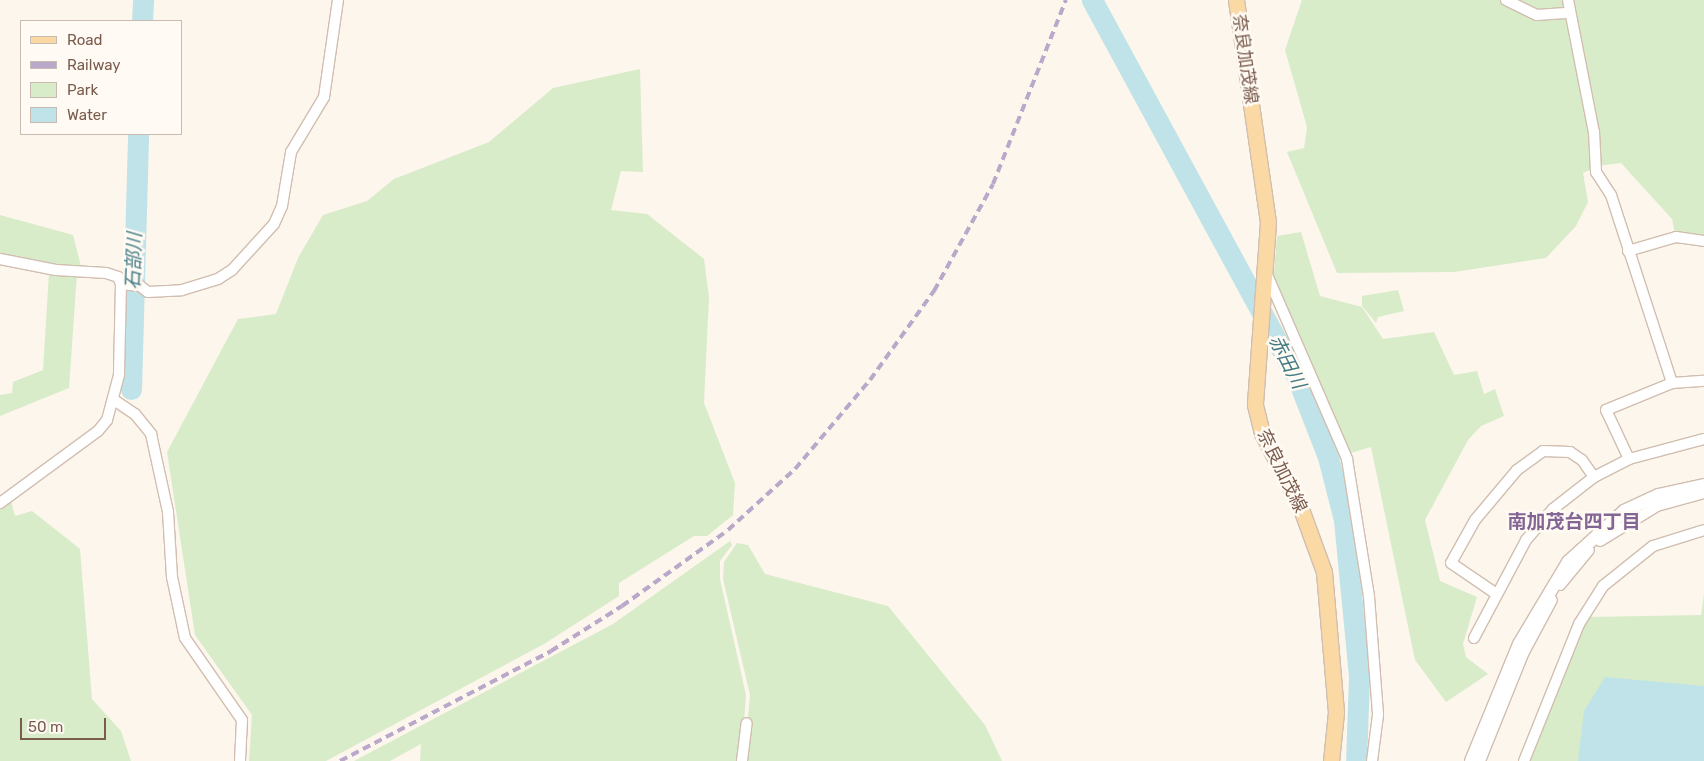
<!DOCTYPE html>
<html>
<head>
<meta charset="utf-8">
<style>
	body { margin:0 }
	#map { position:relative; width:1704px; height:761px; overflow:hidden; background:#fdf6ec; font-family:Rubik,"Noto Sans JP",sans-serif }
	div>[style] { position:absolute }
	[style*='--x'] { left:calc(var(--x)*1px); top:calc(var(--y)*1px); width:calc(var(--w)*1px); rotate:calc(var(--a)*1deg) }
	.green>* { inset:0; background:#d8ecc9 }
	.water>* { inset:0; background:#bfe3e8 }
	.river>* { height:21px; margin:-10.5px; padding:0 10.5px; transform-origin:10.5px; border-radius:10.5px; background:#bfe3e8 }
	.roads { filter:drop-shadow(1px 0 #d1beb0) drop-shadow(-1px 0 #d1beb0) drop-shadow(0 1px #d1beb0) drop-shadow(0 -1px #d1beb0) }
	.minor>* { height:10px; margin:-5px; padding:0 5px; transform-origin:5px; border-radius:5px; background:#fff }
	.tertiary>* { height:12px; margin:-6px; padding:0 6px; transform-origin:6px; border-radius:6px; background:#fff }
	.primary>* { height:15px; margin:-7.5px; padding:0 7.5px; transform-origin:7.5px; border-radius:7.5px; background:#fbd9a5 }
	.rail>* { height:4px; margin-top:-2px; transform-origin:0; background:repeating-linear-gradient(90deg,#b9a8c9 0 8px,transparent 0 13px) }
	span { translate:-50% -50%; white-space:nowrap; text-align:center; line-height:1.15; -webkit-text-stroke:5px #fffaf3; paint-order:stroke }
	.street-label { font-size:18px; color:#7a5c4d }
	.water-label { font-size:19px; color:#437c86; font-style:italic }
	.neighbourhood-label { font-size:19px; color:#846695; font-weight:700 }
	.legend { position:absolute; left:20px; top:20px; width:162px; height:115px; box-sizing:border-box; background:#fffaf3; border:1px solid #cabbb1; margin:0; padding:6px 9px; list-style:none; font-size:15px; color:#7a5c4d }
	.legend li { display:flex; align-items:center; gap:10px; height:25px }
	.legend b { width:25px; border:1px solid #cabbb1 }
	.scale { position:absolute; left:20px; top:718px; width:86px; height:22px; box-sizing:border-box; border:2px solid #7a5c4d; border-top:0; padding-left:6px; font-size:15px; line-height:18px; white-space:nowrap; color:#7a5c4d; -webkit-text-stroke:4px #fffaf3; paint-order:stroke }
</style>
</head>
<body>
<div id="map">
	<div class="green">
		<div style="clip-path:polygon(1302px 0,1566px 0,1591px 132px,1592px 169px,1583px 173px,1588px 202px,1576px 226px,1546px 258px,1454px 272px,1337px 273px,1287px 152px,1304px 148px,1307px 127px,1285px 50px)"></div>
		<div style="clip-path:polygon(1571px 0,1704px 0,1704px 236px,1675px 234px,1672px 219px,1621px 163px,1597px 166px)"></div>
		<div style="clip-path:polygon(640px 69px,643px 172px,621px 171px,611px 210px,647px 214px,704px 259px,709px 297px,704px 403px,735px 483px,733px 515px,707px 536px,694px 536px,619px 583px,619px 596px,544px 644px,326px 761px,249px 761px,252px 715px,195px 635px,167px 452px,238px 319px,276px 314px,298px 258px,323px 215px,367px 201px,394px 179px,489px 142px,553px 88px)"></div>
		<div style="clip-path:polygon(0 215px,73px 235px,82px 270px,0 257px)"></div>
		<div style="clip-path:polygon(1301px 232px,1320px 296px,1362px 307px,1383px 339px,1434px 332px,1454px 375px,1477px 371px,1484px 394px,1495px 389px,1504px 416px,1481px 426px,1468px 440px,1425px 520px,1440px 581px,1477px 597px,1463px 644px,1466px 657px,1488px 674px,1446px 702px,1415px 660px,1371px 447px,1344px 455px,1272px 296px,1277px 236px)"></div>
		<div style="clip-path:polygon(49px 272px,77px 274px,69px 388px,0 416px,0 395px,12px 393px,13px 382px,43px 370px)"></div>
		<div style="clip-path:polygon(1398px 290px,1404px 311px,1378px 317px,1376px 323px,1362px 306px,1362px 296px)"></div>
		<div style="clip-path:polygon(11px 501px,15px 516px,32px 511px,80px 549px,92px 699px,121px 731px,131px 761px,0 761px,0 510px)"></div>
		<div style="clip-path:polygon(730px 541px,732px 545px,720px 561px,720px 579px,746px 695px,741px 761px,420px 761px,421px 744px,390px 761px,354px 761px,613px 624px)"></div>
		<div style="clip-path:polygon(737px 543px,748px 545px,765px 574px,888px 606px,985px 725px,1002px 761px,744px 761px,750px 695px,723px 579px,724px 562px)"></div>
		<div style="clip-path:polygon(1704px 594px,1704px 761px,1528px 761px,1588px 617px,1701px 615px)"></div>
	</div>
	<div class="water">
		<div style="clip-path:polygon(1605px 677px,1704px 686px,1704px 761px,1578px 761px,1584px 711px)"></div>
	</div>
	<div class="river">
		<div style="--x:1092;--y:0;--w:432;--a:61.5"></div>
		<div style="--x:1298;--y:380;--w:83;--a:68.7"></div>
		<div style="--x:1328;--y:457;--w:65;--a:75.7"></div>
		<div style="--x:1344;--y:520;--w:158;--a:84.5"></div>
		<div style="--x:1359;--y:677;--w:84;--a:92"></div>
		<div style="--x:142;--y:21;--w:21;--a:-87"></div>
		<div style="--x:131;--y:389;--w:255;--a:-88.4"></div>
	</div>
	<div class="roads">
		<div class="minor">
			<div style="--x:1506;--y:0;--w:34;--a:26"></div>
			<div style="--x:1537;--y:15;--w:32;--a:-4"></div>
			<div style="--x:1568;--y:0;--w:135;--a:78.9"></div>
			<div style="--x:1594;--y:132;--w:40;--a:87.1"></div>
			<div style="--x:1596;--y:172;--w:27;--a:57"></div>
			<div style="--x:1611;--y:195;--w:198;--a:72"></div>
			<div style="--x:1628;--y:251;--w:50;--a:-16.3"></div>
			<div style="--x:1676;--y:237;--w:28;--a:8"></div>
			<div style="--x:0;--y:259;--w:57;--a:11.1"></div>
			<div style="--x:56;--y:270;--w:50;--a:3.4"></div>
			<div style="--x:106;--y:273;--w:13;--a:18"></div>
			<div style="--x:118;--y:277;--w:8;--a:67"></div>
			<div style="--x:121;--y:284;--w:91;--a:91.3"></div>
			<div style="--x:119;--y:375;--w:47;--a:104.9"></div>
			<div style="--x:107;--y:420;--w:14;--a:129"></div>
			<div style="--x:98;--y:431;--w:122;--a:143.7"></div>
			<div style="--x:1265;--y:270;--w:206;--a:66.5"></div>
			<div style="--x:1347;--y:459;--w:140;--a:80.9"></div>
			<div style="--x:1369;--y:597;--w:118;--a:85.6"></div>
			<div style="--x:1378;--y:715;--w:46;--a:97.4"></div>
			<div style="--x:121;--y:284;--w:19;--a:6"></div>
			<div style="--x:140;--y:286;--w:10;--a:37"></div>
			<div style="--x:148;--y:292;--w:34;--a:-3"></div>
			<div style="--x:182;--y:290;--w:38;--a:-17"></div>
			<div style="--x:218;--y:279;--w:17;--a:-33"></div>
			<div style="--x:232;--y:270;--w:62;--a:-47.6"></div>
			<div style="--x:274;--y:224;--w:20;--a:-66"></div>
			<div style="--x:282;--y:206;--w:55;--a:-80.5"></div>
			<div style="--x:291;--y:152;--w:64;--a:-59"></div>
			<div style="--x:324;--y:97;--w:98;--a:-81.8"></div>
			<div style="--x:114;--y:400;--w:25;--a:34"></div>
			<div style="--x:135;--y:414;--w:26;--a:51"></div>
			<div style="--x:151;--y:434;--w:80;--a:77.7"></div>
			<div style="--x:168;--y:512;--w:65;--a:86.5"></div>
			<div style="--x:172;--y:577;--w:62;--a:78"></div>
			<div style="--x:185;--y:638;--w:100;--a:55.2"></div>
			<div style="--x:242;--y:720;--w:41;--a:92.8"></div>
			<div style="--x:1629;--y:459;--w:78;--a:-14.9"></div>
			<div style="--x:1600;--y:541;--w:67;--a:-31.6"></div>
			<div style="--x:1657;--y:506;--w:49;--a:-15.5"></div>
			<div style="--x:1560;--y:585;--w:45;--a:-50.4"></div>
			<div style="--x:1495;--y:593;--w:53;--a:-145.7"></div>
			<div style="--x:1451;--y:563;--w:49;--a:-60.8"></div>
			<div style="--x:1475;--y:520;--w:65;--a:-50"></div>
			<div style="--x:1517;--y:470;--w:32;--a:-36"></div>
			<div style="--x:1543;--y:451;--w:27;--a:2"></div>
			<div style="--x:1570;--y:452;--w:14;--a:34"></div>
			<div style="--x:1582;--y:460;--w:21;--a:55"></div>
			<div style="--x:1594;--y:477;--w:39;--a:-27"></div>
			<div style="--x:1629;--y:459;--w:54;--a:-115.1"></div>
			<div style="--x:1606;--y:410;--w:71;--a:-22.2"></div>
			<div style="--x:1672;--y:383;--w:32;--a:-4"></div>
			<div style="--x:1474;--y:638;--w:111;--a:-62"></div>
			<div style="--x:1526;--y:540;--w:41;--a:-48.9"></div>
			<div style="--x:1553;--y:509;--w:52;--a:-38"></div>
			<div style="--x:742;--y:761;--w:38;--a:-83"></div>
			<div style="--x:1480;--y:761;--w:115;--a:-68.1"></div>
			<div style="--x:1523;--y:654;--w:61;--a:-61.8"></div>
			<div style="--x:1524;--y:761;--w:148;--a:-68.1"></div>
			<div style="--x:1579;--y:624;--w:45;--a:-57.7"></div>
			<div style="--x:1603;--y:586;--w:64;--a:-38.7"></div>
			<div style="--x:1653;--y:546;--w:53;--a:-17.4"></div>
		</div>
		<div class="tertiary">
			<div style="--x:1471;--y:761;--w:126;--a:-67.7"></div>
			<div style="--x:1519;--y:644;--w:96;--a:-59.1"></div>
			<div style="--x:1568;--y:562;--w:76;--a:-42.3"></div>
			<div style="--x:1624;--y:511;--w:38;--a:-25"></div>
			<div style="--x:1658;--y:495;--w:47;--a:-12.3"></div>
		</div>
		<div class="primary">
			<div style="--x:1236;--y:0;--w:224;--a:81.8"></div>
			<div style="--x:1268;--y:222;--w:183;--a:94.1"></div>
			<div style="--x:1255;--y:405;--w:29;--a:76"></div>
			<div style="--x:1262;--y:433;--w:82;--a:62.5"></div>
			<div style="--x:1300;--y:506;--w:70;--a:70"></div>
			<div style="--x:1324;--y:572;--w:141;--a:85.1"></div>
			<div style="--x:1336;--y:712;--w:49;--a:95.8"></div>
		</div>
	</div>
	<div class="rail">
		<div style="--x:340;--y:761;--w:238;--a:-27.5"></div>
		<div style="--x:551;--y:651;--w:84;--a:-32.4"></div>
		<div style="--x:622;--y:606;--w:130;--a:-35.6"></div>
		<div style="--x:728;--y:530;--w:91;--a:-42.3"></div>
		<div style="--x:795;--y:469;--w:116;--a:-49.9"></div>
		<div style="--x:870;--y:380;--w:110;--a:-54.3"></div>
		<div style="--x:934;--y:291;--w:122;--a:-61.1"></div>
		<div style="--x:993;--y:184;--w:198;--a:-68.4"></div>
	</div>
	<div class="street-label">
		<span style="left:1245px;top:59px;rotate:82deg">奈良加茂線</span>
		<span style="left:1282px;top:471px;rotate:64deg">奈良加茂線</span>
	</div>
	<div class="water-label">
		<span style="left:134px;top:261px;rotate:-88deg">石部川</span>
		<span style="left:1287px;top:362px;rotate:63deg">赤田川</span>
	</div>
	<div class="neighbourhood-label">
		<span style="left:1574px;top:522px">南加茂台四丁目</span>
	</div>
	<ul class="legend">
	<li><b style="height:6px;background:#fbd9a5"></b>Road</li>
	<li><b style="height:6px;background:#b9a8c9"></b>Railway</li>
	<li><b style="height:14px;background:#d8ecc9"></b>Park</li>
	<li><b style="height:14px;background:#bfe3e8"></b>Water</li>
	</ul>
	<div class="scale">50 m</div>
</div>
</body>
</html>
